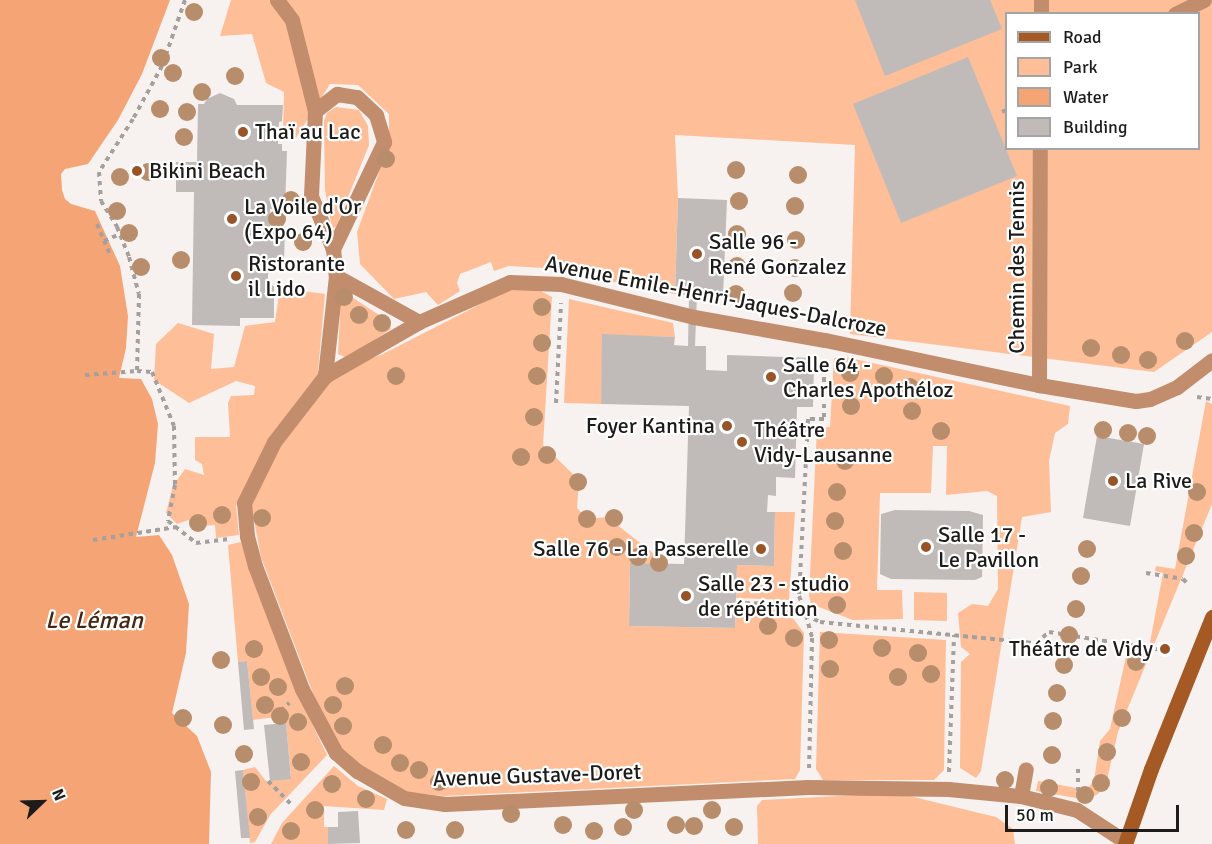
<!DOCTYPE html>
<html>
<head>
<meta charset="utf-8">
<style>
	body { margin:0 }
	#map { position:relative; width:1212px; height:844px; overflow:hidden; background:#f7f1ef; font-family:Signika,sans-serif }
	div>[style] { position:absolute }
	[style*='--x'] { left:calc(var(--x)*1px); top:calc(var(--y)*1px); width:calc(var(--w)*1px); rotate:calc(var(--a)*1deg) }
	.green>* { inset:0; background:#febe98 }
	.water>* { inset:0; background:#f5a575 }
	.building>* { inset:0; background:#c0bbb8 }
	.path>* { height:4px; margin-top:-2px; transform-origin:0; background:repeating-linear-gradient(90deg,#a4a09e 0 4.5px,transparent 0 9px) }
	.street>* { height:15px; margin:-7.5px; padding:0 7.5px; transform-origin:7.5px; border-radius:7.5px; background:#c18d6d }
	.secondary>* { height:15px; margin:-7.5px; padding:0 7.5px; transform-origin:7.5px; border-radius:7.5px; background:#a55925 }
	.trees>* { width:18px; height:18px; margin:-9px; border-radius:50%; background:#b78d6c }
	.dots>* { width:16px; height:16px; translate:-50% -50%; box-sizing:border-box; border:3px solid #fff; border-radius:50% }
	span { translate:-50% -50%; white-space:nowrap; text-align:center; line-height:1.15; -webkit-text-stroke:4.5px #fff; paint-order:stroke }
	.poi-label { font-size:22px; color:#1d1c1b }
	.left { translate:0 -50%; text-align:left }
	.right { translate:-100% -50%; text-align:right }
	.street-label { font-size:22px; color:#1d1c1b }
	.water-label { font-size:24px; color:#462612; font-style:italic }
	.legend { position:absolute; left:1005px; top:12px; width:195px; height:138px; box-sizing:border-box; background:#fff; border:2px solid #a5a4a4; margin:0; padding:8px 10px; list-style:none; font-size:18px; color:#1d1c1b }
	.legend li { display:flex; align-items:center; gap:12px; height:30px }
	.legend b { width:30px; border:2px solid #a5a4a4 }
	.north { position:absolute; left:12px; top:772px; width:60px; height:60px; -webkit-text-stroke:4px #fff; paint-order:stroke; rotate:67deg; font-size:16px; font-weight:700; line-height:24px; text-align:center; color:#1d1c1b }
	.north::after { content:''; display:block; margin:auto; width:21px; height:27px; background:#1d1c1b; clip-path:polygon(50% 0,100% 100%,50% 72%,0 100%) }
	.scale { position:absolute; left:1005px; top:805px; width:174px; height:27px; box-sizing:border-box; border:3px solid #1d1c1b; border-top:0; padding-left:8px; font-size:18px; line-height:21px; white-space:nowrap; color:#1d1c1b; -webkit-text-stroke:4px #fff; paint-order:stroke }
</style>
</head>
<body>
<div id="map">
	<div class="green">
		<div style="clip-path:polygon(evenodd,231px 0,1212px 0,1212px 332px,1154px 372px,850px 334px,855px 145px,675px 135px,678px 198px,675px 294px,544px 268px,509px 266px,494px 271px,491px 262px,460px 274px,457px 283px,460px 291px,438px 305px,426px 292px,394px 299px,360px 264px,357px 232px,389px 145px,389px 114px,358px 85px,330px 84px,294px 141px,283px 135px,284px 92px,266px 83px,252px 34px,220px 36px,231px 0,1006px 14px,1198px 14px,1198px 148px,1006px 148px,1006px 14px)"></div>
		<div style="clip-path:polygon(336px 107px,359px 110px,368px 126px,369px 145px,336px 227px,332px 228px,325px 190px,324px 121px,327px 113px)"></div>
		<div style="clip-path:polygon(280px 288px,325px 294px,318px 371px,381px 355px,512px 288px,535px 288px,552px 297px,543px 445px,579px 480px,577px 508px,587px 519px,607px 517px,667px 564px,630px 563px,629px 626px,735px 628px,736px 607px,786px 609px,804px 633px,800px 770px,795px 779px,444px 796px,404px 792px,362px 767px,339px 745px,314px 696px,261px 557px,251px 504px,242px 501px,236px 505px,239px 535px,216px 538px,215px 525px,202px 526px,200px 516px,177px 524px,166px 513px,173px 486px,185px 469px,204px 475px,202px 464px,195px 460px,195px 437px,230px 437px,228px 403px,231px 396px,254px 395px,255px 386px,236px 381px,189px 403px,154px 380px,156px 344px,178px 323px,214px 334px,211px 369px,234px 367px,245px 326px,275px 322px)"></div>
		<div style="clip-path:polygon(347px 294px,390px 322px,391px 329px,347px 358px,338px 354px,341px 297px)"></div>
		<div style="clip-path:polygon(569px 299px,673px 323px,675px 337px,603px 335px,601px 404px,564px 403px)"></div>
		<div style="clip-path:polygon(845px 357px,1070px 406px,1068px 424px,1055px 433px,1049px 461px,1051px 512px,1022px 517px,981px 771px,976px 778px,960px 768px,961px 662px,970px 654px,961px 647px,958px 613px,972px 604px,988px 606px,998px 589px,997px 496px,987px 491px,946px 495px,947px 446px,933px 446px,931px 493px,880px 493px,877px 590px,902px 590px,903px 619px,853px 620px,811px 604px,809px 596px,817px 428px,830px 427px,834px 358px)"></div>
		<div style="clip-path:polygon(1206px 401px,1212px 404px,1212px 504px,1118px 732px,1106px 784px,1098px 794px,1087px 800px,1036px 791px,1038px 781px,1087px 790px,1094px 780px,1100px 741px,1110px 729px,1127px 652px,1149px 648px,1163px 573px,1155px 571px,1156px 566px,1175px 569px)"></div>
		<div style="clip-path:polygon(775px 512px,795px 512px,789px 600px,736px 598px,737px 565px,774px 566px)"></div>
		<div style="clip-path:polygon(241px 542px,291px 679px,327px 755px,270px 815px,255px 842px,250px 843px,243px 770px,255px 767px,266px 781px,291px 778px,286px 723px,277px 724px,276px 717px,253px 720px,247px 661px,238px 662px,228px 545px)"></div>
		<div style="clip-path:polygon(914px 592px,947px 593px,947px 621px,914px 620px)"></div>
		<div style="clip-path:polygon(820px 632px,946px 640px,944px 770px,934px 780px,823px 780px,816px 769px)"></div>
		<div style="clip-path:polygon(334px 766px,358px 786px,387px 799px,384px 810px,324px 806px,324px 827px,328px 827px,328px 844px,271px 844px,282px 823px)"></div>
		<div style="clip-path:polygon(897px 793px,996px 817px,1013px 829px,1015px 844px,758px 844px,757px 806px,762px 800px)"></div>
	</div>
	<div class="water">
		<div style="clip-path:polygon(0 0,170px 0,142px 74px,118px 120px,88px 164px,65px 169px,61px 174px,62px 190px,65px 199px,71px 204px,95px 211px,120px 266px,128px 316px,126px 348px,119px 378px,141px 379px,152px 399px,158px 424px,155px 463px,136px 537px,159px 535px,172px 555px,189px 604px,186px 653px,172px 713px,197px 736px,211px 772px,209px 844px,0 844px)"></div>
	</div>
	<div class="building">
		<div style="clip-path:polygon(855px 0,990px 0,1002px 29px,885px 76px)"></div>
		<div style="clip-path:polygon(968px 57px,1017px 176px,901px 223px,853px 104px)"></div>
		<div style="clip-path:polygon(220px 93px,234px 99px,237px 105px,283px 105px,282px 121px,279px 122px,278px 144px,282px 144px,282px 151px,287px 151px,285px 209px,270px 209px,270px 229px,285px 229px,284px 261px,268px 261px,268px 285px,274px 286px,274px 318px,240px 318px,240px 326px,192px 325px,194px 192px,176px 192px,176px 162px,197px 162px,198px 104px,204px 104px,207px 99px)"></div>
		<div style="clip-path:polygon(678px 198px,727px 200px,723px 296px,697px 295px,695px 346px,706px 346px,706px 370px,727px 371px,727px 355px,814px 358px,813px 407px,797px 407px,795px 478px,776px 477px,776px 496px,768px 495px,767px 512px,775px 512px,774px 566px,737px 565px,735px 628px,629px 626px,630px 563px,684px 564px,689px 406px,601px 404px,602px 334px,675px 337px,674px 345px,688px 346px,689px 295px,675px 294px)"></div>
		<div style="clip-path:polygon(1097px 436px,1144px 444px,1130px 526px,1083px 518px)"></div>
		<div style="clip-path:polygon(895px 510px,969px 511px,983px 515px,982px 577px,975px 580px,891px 579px,880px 574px,881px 514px)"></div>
		<div style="clip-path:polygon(247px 661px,254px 729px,244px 730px,238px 662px)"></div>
		<div style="clip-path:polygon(286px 723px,291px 779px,270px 781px,264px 725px)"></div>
		<div style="clip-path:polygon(243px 770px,250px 838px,241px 838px,235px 771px)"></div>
		<div style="clip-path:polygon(358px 811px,360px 843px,328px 844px,328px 827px,338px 827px,338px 812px)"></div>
	</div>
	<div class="path">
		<div style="--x:185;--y:0;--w:70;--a:109.2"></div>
		<div style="--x:162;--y:66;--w:60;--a:118.7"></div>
		<div style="--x:133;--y:119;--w:63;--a:122.7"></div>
		<div style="--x:99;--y:172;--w:29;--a:86"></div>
		<div style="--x:101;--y:201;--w:31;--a:58"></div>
		<div style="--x:117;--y:227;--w:32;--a:68"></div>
		<div style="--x:129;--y:257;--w:38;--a:75"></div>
		<div style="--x:139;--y:294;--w:77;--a:91.5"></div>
		<div style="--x:137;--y:371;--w:15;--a:4"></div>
		<div style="--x:152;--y:372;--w:58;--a:67.8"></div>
		<div style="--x:174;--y:426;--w:59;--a:89"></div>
		<div style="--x:175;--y:485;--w:37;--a:101"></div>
		<div style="--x:168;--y:521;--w:36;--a:38"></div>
		<div style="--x:196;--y:543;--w:33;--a:-7"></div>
		<div style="--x:1002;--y:112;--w:4;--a:-27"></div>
		<div style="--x:97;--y:224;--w:36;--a:67"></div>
		<div style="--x:104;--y:241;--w:17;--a:-24"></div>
		<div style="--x:824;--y:359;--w:60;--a:90"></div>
		<div style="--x:824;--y:419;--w:16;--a:180"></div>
		<div style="--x:808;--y:419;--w:177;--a:92.9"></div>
		<div style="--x:799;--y:596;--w:20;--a:70"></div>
		<div style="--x:806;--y:615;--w:16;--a:27"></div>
		<div style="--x:820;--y:622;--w:217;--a:5.6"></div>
		<div style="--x:1036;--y:643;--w:17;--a:-40"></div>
		<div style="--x:1049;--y:632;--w:113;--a:9.1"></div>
		<div style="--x:85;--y:375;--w:52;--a:-4.4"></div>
		<div style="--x:1197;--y:397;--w:15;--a:8"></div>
		<div style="--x:556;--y:403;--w:100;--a:-87.1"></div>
		<div style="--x:93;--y:540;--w:84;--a:-8.9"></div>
		<div style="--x:1146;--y:573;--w:37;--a:9"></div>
		<div style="--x:1183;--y:579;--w:6;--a:45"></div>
		<div style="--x:736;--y:603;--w:51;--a:1.1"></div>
		<div style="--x:787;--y:604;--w:22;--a:30"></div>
		<div style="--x:806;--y:615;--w:24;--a:75"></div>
		<div style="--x:812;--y:638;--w:130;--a:91.3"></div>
		<div style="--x:274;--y:717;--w:21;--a:-43"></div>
		<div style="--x:1078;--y:769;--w:22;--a:90"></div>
		<div style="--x:949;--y:772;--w:137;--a:-87.9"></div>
		<div style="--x:268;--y:781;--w:33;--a:45"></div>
	</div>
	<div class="street">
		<div style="--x:277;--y:0;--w:25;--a:53"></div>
		<div style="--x:292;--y:20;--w:94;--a:75.8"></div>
		<div style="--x:315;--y:111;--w:85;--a:92.7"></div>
		<div style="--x:311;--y:196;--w:57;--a:67.5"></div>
		<div style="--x:333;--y:249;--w:27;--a:84"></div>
		<div style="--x:336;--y:276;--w:101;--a:96.3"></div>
		<div style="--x:1041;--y:14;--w:14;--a:-90"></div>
		<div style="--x:1175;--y:14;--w:32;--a:-26"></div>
		<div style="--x:315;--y:111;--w:28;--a:-38"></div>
		<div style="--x:337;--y:94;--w:20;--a:9"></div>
		<div style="--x:357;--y:97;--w:26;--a:43"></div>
		<div style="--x:376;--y:115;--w:28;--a:73"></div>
		<div style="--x:384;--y:142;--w:119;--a:115.5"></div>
		<div style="--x:336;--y:276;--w:95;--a:29"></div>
		<div style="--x:1039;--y:385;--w:237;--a:-89.8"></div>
		<div style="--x:1021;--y:796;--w:27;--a:-80"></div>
		<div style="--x:1126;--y:842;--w:59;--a:-146.9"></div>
		<div style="--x:1077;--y:810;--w:58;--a:-166"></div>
		<div style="--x:1021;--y:796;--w:73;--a:-174.5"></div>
		<div style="--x:948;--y:789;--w:140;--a:-179.2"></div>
		<div style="--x:808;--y:787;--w:363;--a:177.3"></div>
		<div style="--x:445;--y:804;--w:41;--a:-171.7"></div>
		<div style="--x:404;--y:798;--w:54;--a:-150.1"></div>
		<div style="--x:357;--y:771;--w:28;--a:-139"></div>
		<div style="--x:336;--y:753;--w:72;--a:-118"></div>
		<div style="--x:302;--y:689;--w:132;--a:-110.9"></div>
		<div style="--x:255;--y:566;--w:31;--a:-105"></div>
		<div style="--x:247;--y:536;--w:33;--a:-95"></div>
		<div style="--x:244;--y:503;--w:68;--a:-63.8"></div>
		<div style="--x:274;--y:442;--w:83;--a:-52.3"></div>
		<div style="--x:325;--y:376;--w:108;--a:-29.9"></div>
		<div style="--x:419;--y:322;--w:99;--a:-23.7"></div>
		<div style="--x:510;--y:282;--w:51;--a:2.2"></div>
		<div style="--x:561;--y:284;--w:137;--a:13.9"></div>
		<div style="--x:694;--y:317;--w:133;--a:10"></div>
		<div style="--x:825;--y:340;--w:219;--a:11.9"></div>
		<div style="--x:1039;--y:385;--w:98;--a:9.4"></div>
		<div style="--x:1136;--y:401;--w:14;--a:-8"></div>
		<div style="--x:1150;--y:399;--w:30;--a:-24"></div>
		<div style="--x:1177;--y:387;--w:44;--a:-37.6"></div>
	</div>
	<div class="secondary">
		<div style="--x:1125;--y:844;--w:79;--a:-70.9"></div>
		<div style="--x:1151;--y:769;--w:164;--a:-68.1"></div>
	</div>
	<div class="trees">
		<div style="left:194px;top:12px"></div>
		<div style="left:161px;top:58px"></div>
		<div style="left:173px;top:73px"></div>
		<div style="left:235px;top:76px"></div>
		<div style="left:202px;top:92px"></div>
		<div style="left:160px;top:109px"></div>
		<div style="left:187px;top:112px"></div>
		<div style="left:184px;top:137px"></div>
		<div style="left:386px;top:159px"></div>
		<div style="left:736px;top:170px"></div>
		<div style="left:148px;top:172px"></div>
		<div style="left:798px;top:175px"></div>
		<div style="left:120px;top:177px"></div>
		<div style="left:291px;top:200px"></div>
		<div style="left:739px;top:201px"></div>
		<div style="left:795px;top:206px"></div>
		<div style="left:117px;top:211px"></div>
		<div style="left:277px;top:219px"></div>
		<div style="left:129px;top:233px"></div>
		<div style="left:737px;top:234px"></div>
		<div style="left:796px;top:240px"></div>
		<div style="left:303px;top:242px"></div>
		<div style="left:181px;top:260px"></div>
		<div style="left:737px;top:266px"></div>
		<div style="left:141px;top:267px"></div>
		<div style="left:795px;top:268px"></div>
		<div style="left:793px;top:293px"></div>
		<div style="left:736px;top:294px"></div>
		<div style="left:344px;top:297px"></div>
		<div style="left:542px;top:307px"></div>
		<div style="left:359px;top:315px"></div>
		<div style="left:382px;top:323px"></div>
		<div style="left:1185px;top:341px"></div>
		<div style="left:542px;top:343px"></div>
		<div style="left:1091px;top:348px"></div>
		<div style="left:1121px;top:355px"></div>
		<div style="left:1148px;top:360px"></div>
		<div style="left:850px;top:373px"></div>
		<div style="left:396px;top:376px"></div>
		<div style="left:537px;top:376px"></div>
		<div style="left:884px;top:376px"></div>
		<div style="left:910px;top:387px"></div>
		<div style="left:851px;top:406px"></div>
		<div style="left:912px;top:411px"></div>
		<div style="left:534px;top:417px"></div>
		<div style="left:1103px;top:430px"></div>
		<div style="left:941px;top:431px"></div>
		<div style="left:1128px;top:433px"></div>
		<div style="left:1147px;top:436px"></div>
		<div style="left:547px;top:455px"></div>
		<div style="left:521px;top:457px"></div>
		<div style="left:845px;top:461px"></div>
		<div style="left:578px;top:482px"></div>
		<div style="left:837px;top:492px"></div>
		<div style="left:1197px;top:492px"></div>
		<div style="left:222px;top:515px"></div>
		<div style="left:262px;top:518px"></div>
		<div style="left:614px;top:518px"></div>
		<div style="left:587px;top:519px"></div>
		<div style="left:835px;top:521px"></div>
		<div style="left:198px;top:523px"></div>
		<div style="left:1194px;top:533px"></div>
		<div style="left:617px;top:547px"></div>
		<div style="left:1087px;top:549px"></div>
		<div style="left:843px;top:551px"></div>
		<div style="left:1186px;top:556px"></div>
		<div style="left:638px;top:557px"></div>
		<div style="left:659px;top:563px"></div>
		<div style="left:1081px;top:576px"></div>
		<div style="left:837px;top:605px"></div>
		<div style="left:1076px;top:609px"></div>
		<div style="left:768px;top:626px"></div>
		<div style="left:1069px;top:635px"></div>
		<div style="left:794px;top:638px"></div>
		<div style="left:829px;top:640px"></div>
		<div style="left:882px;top:648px"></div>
		<div style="left:254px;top:649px"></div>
		<div style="left:918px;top:653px"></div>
		<div style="left:221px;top:660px"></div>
		<div style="left:1136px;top:662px"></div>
		<div style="left:1064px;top:665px"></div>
		<div style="left:830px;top:669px"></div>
		<div style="left:931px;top:674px"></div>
		<div style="left:261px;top:677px"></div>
		<div style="left:898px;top:677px"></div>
		<div style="left:345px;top:686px"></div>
		<div style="left:278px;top:687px"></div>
		<div style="left:1057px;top:693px"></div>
		<div style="left:265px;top:705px"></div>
		<div style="left:333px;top:705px"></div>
		<div style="left:280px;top:716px"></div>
		<div style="left:183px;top:718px"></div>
		<div style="left:1122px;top:718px"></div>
		<div style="left:1053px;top:721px"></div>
		<div style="left:298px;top:722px"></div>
		<div style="left:223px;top:725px"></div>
		<div style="left:343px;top:726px"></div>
		<div style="left:383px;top:745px"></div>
		<div style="left:1107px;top:752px"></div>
		<div style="left:244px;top:754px"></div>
		<div style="left:1052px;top:755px"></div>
		<div style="left:301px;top:762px"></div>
		<div style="left:400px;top:763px"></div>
		<div style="left:419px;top:770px"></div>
		<div style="left:1005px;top:780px"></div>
		<div style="left:251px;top:782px"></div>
		<div style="left:439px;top:782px"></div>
		<div style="left:1101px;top:783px"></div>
		<div style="left:332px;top:784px"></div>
		<div style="left:1049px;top:788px"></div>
		<div style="left:1085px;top:795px"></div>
		<div style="left:366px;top:799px"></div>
		<div style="left:315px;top:810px"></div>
		<div style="left:634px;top:810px"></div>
		<div style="left:712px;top:810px"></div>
		<div style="left:511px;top:814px"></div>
		<div style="left:258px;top:817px"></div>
		<div style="left:563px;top:825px"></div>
		<div style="left:676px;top:825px"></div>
		<div style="left:694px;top:826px"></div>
		<div style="left:623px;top:827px"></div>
		<div style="left:734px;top:827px"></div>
		<div style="left:406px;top:830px"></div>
		<div style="left:455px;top:830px"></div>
		<div style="left:291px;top:831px"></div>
		<div style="left:594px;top:831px"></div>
	</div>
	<div class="dots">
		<div style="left:243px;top:132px;background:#985427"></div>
		<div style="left:137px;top:171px;background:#985427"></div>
		<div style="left:232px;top:219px;background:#985427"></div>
		<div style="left:697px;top:254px;background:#985427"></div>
		<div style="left:236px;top:276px;background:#985427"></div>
		<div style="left:771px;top:377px;background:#985427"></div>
		<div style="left:727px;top:426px;background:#985427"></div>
		<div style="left:742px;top:442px;background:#985427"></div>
		<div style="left:1113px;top:481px;background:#985427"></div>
		<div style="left:926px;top:547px;background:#985427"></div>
		<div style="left:761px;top:549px;background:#985427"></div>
		<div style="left:686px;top:596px;background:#985427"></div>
		<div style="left:1165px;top:649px;background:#985427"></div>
	</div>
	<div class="poi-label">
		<span class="left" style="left:255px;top:132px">Thaï au Lac</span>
		<span class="left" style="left:149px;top:171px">Bikini Beach</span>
		<span class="left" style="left:244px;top:219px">La Voile d'Or<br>(Expo 64)</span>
		<span class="left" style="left:709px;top:254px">Salle 96 -<br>René Gonzalez</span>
		<span class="left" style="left:248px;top:276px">Ristorante<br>il Lido</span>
		<span class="left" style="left:783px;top:377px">Salle 64 -<br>Charles Apothéloz</span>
		<span class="right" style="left:715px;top:426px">Foyer Kantina</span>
		<span class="left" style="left:754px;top:442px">Théâtre<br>Vidy-Lausanne</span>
		<span class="left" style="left:1125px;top:481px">La Rive</span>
		<span class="left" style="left:938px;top:547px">Salle 17 -<br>Le Pavillon</span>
		<span class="right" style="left:749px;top:549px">Salle 76 - La Passerelle</span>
		<span class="left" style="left:698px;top:596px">Salle 23 - studio<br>de répétition</span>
		<span class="right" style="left:1153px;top:649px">Théâtre de Vidy</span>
	</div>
	<div class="street-label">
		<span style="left:1017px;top:267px;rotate:-90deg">Chemin des Tennis</span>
		<span style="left:716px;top:296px;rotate:11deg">Avenue Emile-Henri-Jaques-Dalcroze</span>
		<span style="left:537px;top:775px;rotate:-2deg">Avenue Gustave-Doret</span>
	</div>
	<div class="water-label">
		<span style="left:94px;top:621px">Le Léman</span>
	</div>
	<ul class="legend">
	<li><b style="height:8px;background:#a55925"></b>Road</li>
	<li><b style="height:16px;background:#febe98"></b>Park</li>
	<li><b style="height:16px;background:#f5a575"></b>Water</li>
	<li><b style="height:16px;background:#c0bbb8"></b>Building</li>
	</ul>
	<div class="north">N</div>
	<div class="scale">50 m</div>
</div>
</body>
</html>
